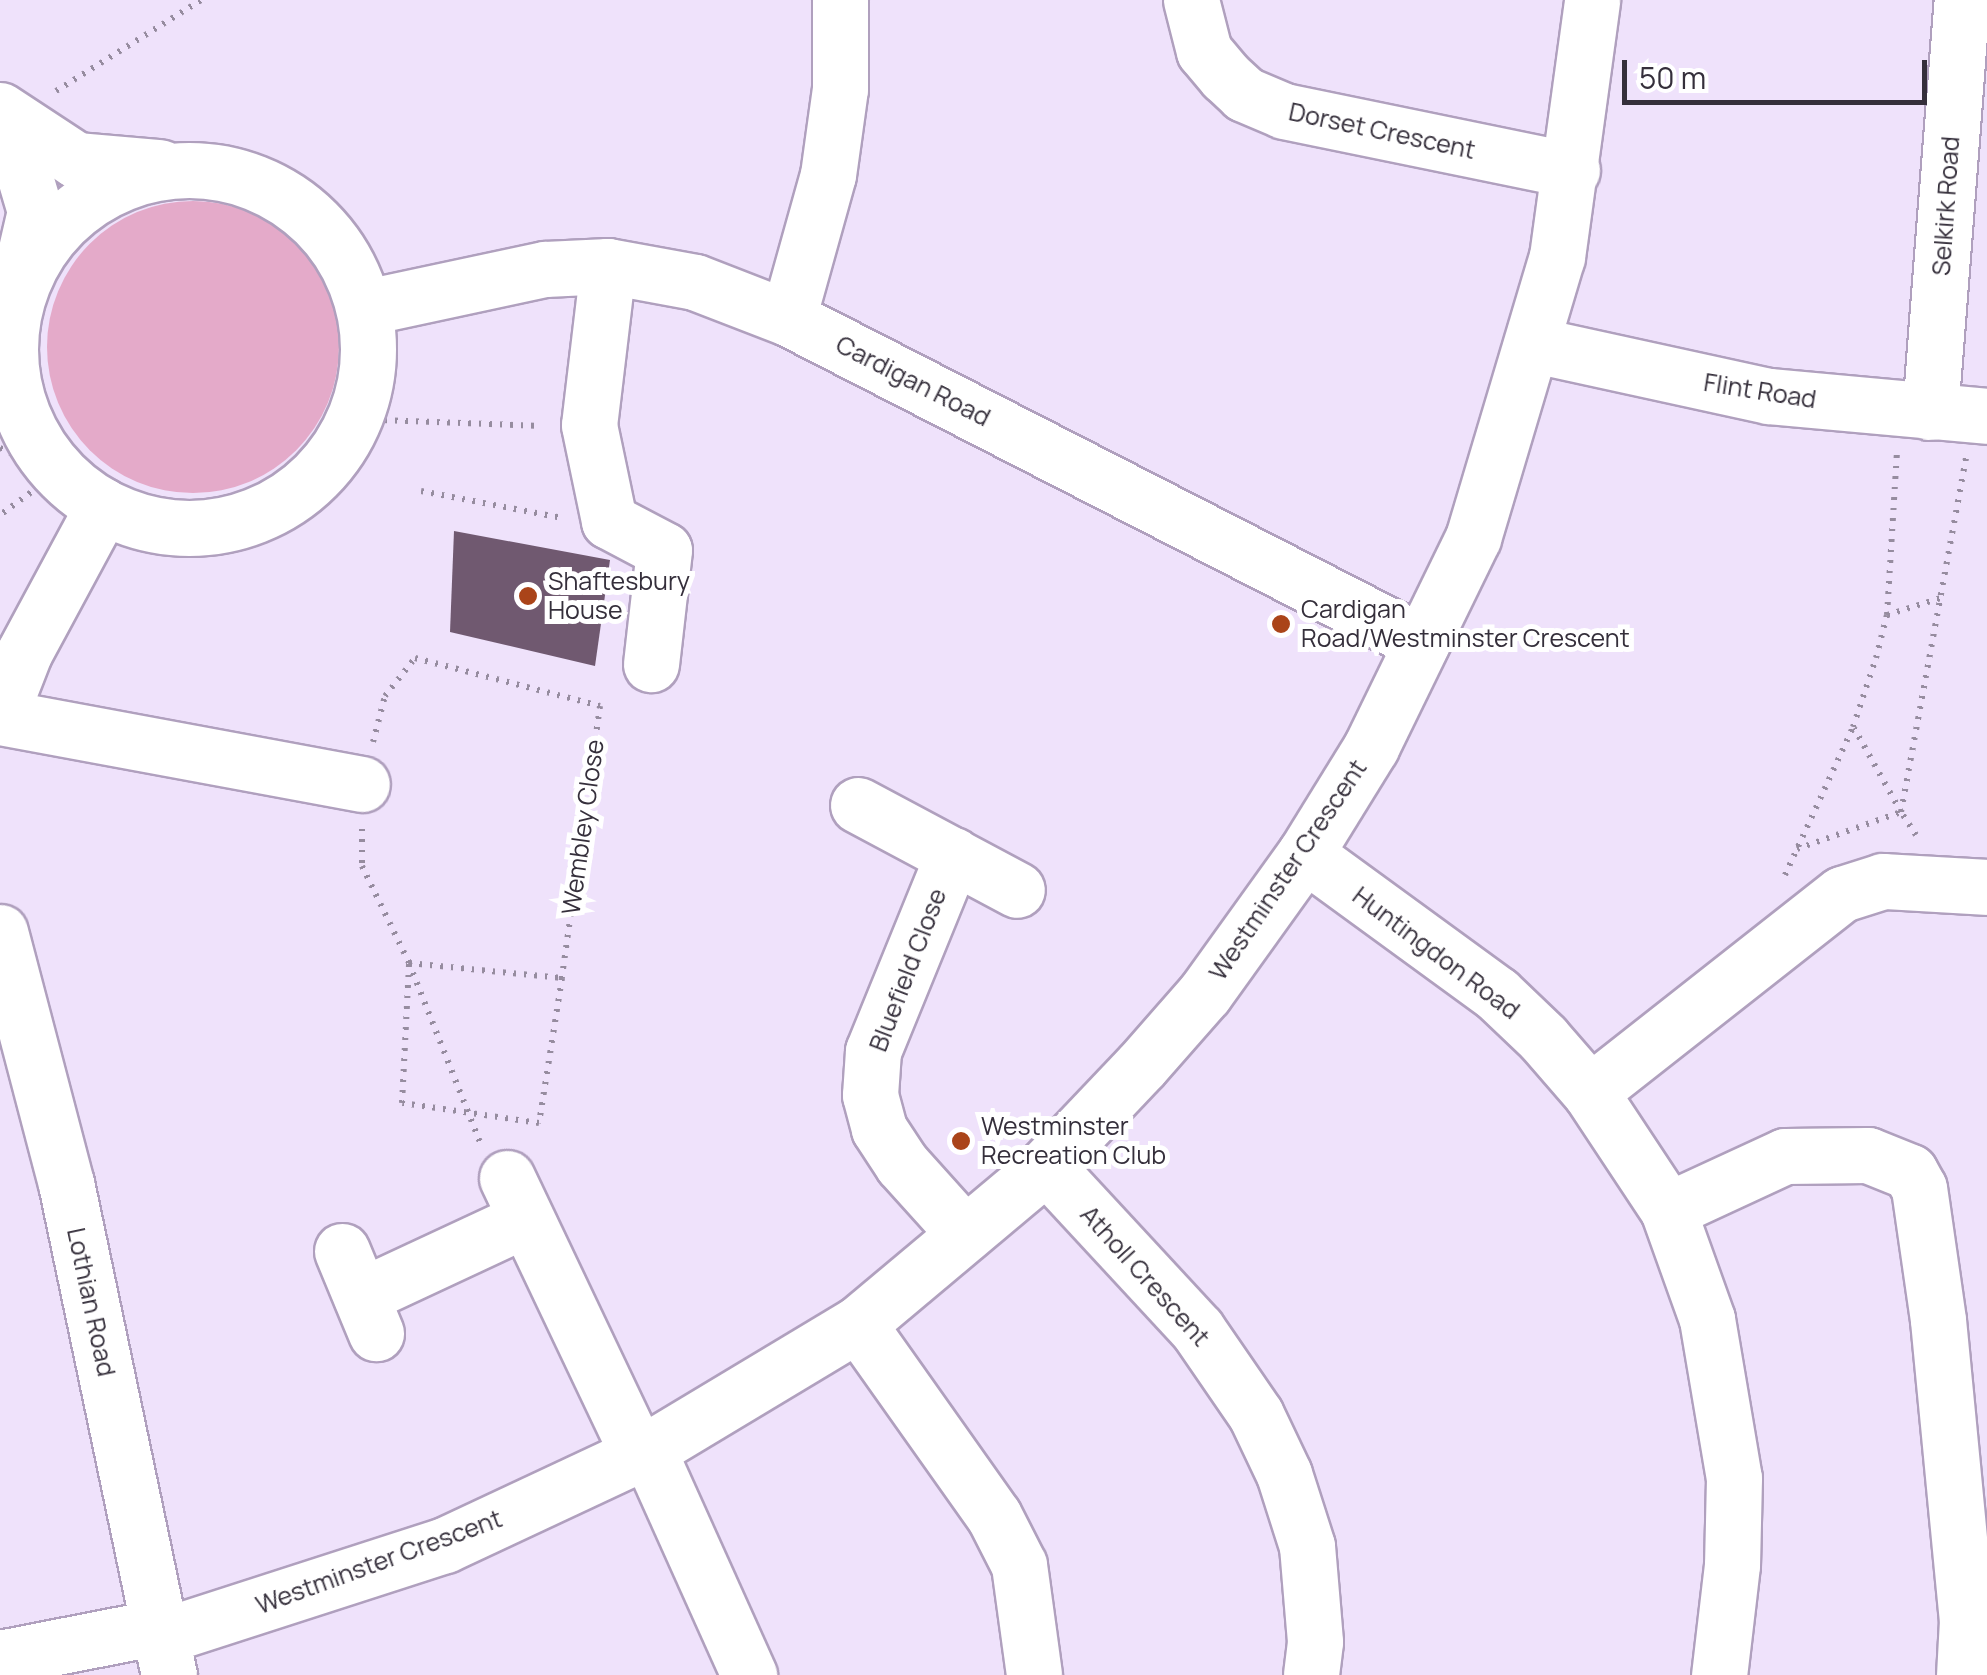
<!DOCTYPE html>
<html>
<head>
<meta charset="utf-8">
<style>
	body { margin:0 }
	#map { position:relative; width:1987px; height:1675px; overflow:hidden; background:#efe2fb; font-family:Manrope,sans-serif }
	div>[style] { position:absolute }
	[style*='--x'] { left:calc(var(--x)*1px); top:calc(var(--y)*1px); width:calc(var(--w)*1px); rotate:calc(var(--a)*1deg) }
	.green>* { inset:0; background:#e4aac9 }
	.round { border-radius:50% }
	.building>* { inset:0; background:#705970 }
	.path>* { height:6px; margin-top:-3px; transform-origin:0; background:repeating-linear-gradient(90deg,#968c9f 0 2.5px,transparent 0 10.5px) }
	.roads { filter:drop-shadow(2px 0 #b0a0be) drop-shadow(-2px 0 #b0a0be) drop-shadow(0 2px #b0a0be) drop-shadow(0 -2px #b0a0be) }
	.minor>* { height:55px; margin:-27.5px; padding:0 27.5px; transform-origin:27.5px; border-radius:27.5px; background:#fff }
	.minor>.ring { margin:-27.5px; padding:0; box-sizing:content-box; background:none; border:55px solid #fff; border-radius:50% }
	.dots>* { width:28px; height:28px; translate:-50% -50%; box-sizing:border-box; border:5px solid #fff; border-radius:50% }
	span { translate:-50% -50%; white-space:nowrap; text-align:center; line-height:1.15; -webkit-text-stroke:10px #fff; paint-order:stroke }
	.street-label { font-size:25px; color:#352f3b }
	.poi-label { font-size:25px; color:#352f3b }
	.left { translate:0 -50%; text-align:left }
	.scale { position:absolute; left:1622px; top:60px; width:305px; height:45px; box-sizing:border-box; border:5px solid #352f3b; border-top:0; padding-left:12px; font-size:30px; line-height:35px; white-space:nowrap; color:#352f3b; -webkit-text-stroke:8px #fff; paint-order:stroke }
</style>
</head>
<body>
<div id="map">
	<div class="green">
		<div class="round" style="left:47px;top:201px;width:292px;height:292px"></div>
	</div>
	<div class="building">
		<div style="clip-path:polygon(454px 531px,610px 560px,595px 666px,450px 632px)"></div>
	</div>
	<div class="path">
		<div style="--x:56;--y:91;--w:171;--a:-32.1"></div>
		<div style="--x:353;--y:419;--w:189;--a:2.1"></div>
		<div style="--x:0;--y:448;--w:62;--a:24.9"></div>
		<div style="--x:56;--y:474;--w:69;--a:143.8"></div>
		<div style="--x:421;--y:491;--w:144;--a:10.8"></div>
		<div style="--x:1887;--y:615;--w:60;--a:-17.5"></div>
		<div style="--x:373;--y:742;--w:48;--a:-75.4"></div>
		<div style="--x:385;--y:696;--w:48;--a:-51.7"></div>
		<div style="--x:415;--y:658;--w:191;--a:14.5"></div>
		<div style="--x:600;--y:706;--w:275;--a:98"></div>
		<div style="--x:362;--y:829;--w:37;--a:90"></div>
		<div style="--x:362;--y:866;--w:108;--a:64.1"></div>
		<div style="--x:409;--y:963;--w:193;--a:68.4"></div>
		<div style="--x:1916;--y:835;--w:27;--a:-123"></div>
		<div style="--x:1901;--y:812;--w:360;--a:-79.6"></div>
		<div style="--x:1797;--y:849;--w:110;--a:-19.6"></div>
		<div style="--x:1901;--y:812;--w:96;--a:-119.2"></div>
		<div style="--x:1785;--y:875;--w:163;--a:-65.3"></div>
		<div style="--x:1853;--y:727;--w:73;--a:-71.6"></div>
		<div style="--x:1876;--y:658;--w:44;--a:-75.7"></div>
		<div style="--x:1887;--y:615;--w:162;--a:-86.5"></div>
		<div style="--x:409;--y:963;--w:154;--a:5.6"></div>
		<div style="--x:562;--y:978;--w:147;--a:99"></div>
		<div style="--x:539;--y:1123;--w:138;--a:-171.7"></div>
		<div style="--x:402;--y:1103;--w:140;--a:-87.1"></div>
	</div>
	<div class="roads">
		<div class="minor">
			<div style="--x:1191;--y:0;--w:53;--a:75.7"></div>
			<div style="--x:1204;--y:51;--w:33;--a:50"></div>
			<div style="--x:1225;--y:76;--w:26;--a:43"></div>
			<div style="--x:1244;--y:94;--w:43;--a:23"></div>
			<div style="--x:1284;--y:111;--w:294;--a:11.6"></div>
			<div style="--x:0;--y:110;--w:91;--a:33.3"></div>
			<div style="--x:76;--y:160;--w:84;--a:4.8"></div>
			<div style="--x:8;--y:120;--w:95;--a:73.5"></div>
			<div style="--x:35;--y:211;--w:62;--a:103.1"></div>
			<div class="ring" style="left:10px;top:170px;width:303px;height:303px"></div>
			<div style="--x:608;--y:266;--w:160;--a:96.8"></div>
			<div style="--x:589;--y:425;--w:98;--a:78.2"></div>
			<div style="--x:609;--y:521;--w:62;--a:27.8"></div>
			<div style="--x:664;--y:550;--w:115;--a:96.5"></div>
			<div style="--x:367;--y:307;--w:182;--a:-12.1"></div>
			<div style="--x:545;--y:269;--w:63;--a:-2.7"></div>
			<div style="--x:608;--y:266;--w:88;--a:10.4"></div>
			<div style="--x:695;--y:282;--w:100;--a:21.2"></div>
			<div style="--x:788;--y:318;--w:712;--a:27.14"></div>
			<div style="--x:788;--y:318;--w:148;--a:-74.4"></div>
			<div style="--x:828;--y:175;--w:87;--a:-82.1"></div>
			<div style="--x:840;--y:89;--w:89;--a:-90"></div>
			<div style="--x:1535;--y:345;--w:239;--a:12.3"></div>
			<div style="--x:1769;--y:396;--w:219;--a:5.2"></div>
			<div style="--x:1930;--y:412;--w:413;--a:-85.6"></div>
			<div style="--x:0;--y:715;--w:66;--a:-68.8"></div>
			<div style="--x:24;--y:653;--w:167;--a:-61.7"></div>
			<div style="--x:0;--y:717;--w:368;--a:10.5"></div>
			<div style="--x:858;--y:805;--w:180;--a:28.1"></div>
			<div style="--x:1305;--y:854;--w:238;--a:36.1"></div>
			<div style="--x:1497;--y:994;--w:64;--a:43.7"></div>
			<div style="--x:1543;--y:1038;--w:72;--a:49"></div>
			<div style="--x:1590;--y:1092;--w:141;--a:56.5"></div>
			<div style="--x:1668;--y:1210;--w:116;--a:70.3"></div>
			<div style="--x:1707;--y:1319;--w:161;--a:80.4"></div>
			<div style="--x:1734;--y:1478;--w:87;--a:91.3"></div>
			<div style="--x:1732;--y:1565;--w:111;--a:96.7"></div>
			<div style="--x:953;--y:855;--w:212;--a:112.2"></div>
			<div style="--x:873;--y:1051;--w:44;--a:93.9"></div>
			<div style="--x:870;--y:1095;--w:35;--a:75"></div>
			<div style="--x:879;--y:1129;--w:42;--a:56.7"></div>
			<div style="--x:902;--y:1164;--w:94;--a:48"></div>
			<div style="--x:0;--y:932;--w:260;--a:75.3"></div>
			<div style="--x:66;--y:1183;--w:503;--a:78.18"></div>
			<div style="--x:1590;--y:1092;--w:320;--a:-38.2"></div>
			<div style="--x:1842;--y:894;--w:43;--a:-17.6"></div>
			<div style="--x:1883;--y:881;--w:104;--a:3.3"></div>
			<div style="--x:1046;--y:1166;--w:222;--a:47.2"></div>
			<div style="--x:1197;--y:1329;--w:104;--a:55.5"></div>
			<div style="--x:1256;--y:1415;--w:65;--a:64.6"></div>
			<div style="--x:1284;--y:1474;--w:76;--a:72.3"></div>
			<div style="--x:1307;--y:1546;--w:96;--a:85.2"></div>
			<div style="--x:1315;--y:1642;--w:33;--a:97"></div>
			<div style="--x:507;--y:1178;--w:306;--a:64.6"></div>
			<div style="--x:1668;--y:1210;--w:129;--a:-24.8"></div>
			<div style="--x:1785;--y:1156;--w:83;--a:-0.7"></div>
			<div style="--x:1868;--y:1155;--w:45;--a:22"></div>
			<div style="--x:1910;--y:1172;--w:18;--a:61"></div>
			<div style="--x:1919;--y:1188;--w:133;--a:81.8"></div>
			<div style="--x:1938;--y:1320;--w:301;--a:84.5"></div>
			<div style="--x:1967;--y:1620;--w:55;--a:93.1"></div>
			<div style="--x:342;--y:1251;--w:89;--a:67.5"></div>
			<div style="--x:361;--y:1296;--w:182;--a:-25"></div>
			<div style="--x:858;--y:1324;--w:235;--a:54.7"></div>
			<div style="--x:994;--y:1516;--w:55;--a:63"></div>
			<div style="--x:1019;--y:1565;--w:111;--a:82.2"></div>
			<div style="--x:648;--y:1450;--w:247;--a:65.8"></div>
			<div style="--x:160;--y:1637;--w:299;--a:-17.9"></div>
			<div style="--x:445;--y:1545;--w:224;--a:-25.1"></div>
			<div style="--x:648;--y:1450;--w:245;--a:-31"></div>
			<div style="--x:858;--y:1324;--w:246;--a:-40"></div>
			<div style="--x:1046;--y:1166;--w:138;--a:-46.5"></div>
			<div style="--x:1141;--y:1066;--w:97;--a:-48.8"></div>
			<div style="--x:1205;--y:993;--w:171;--a:-54.3"></div>
			<div style="--x:1305;--y:854;--w:126;--a:-58.3"></div>
			<div style="--x:1371;--y:747;--w:233;--a:-64"></div>
			<div style="--x:1473;--y:538;--w:293;--a:-73.4"></div>
			<div style="--x:1557;--y:257;--w:259;--a:-82.2"></div>
			<div style="--x:0;--y:1658;--w:161;--a:-11.1"></div>
		</div>
	</div>
	<div class="dots">
		<div style="left:528px;top:596px;background:#aa4419"></div>
		<div style="left:1281px;top:624px;background:#aa4419"></div>
		<div style="left:961px;top:1141px;background:#aa4419"></div>
	</div>
	<div class="street-label">
		<span style="left:1382px;top:131px;rotate:12deg">Dorset Crescent</span>
		<span style="left:1946px;top:206px;rotate:-86deg">Selkirk Road</span>
		<span style="left:913px;top:381px;rotate:27deg">Cardigan Road</span>
		<span style="left:1760px;top:391px;rotate:9deg">Flint Road</span>
		<span style="left:583px;top:827px;rotate:-82deg">Wembley Close</span>
		<span style="left:1288px;top:870px;rotate:-56deg">Westminster Crescent</span>
		<span style="left:1436px;top:953px;rotate:37deg">Huntingdon Road</span>
		<span style="left:908px;top:970px;rotate:-69deg">Bluefield Close</span>
		<span style="left:1145px;top:1276px;rotate:48deg">Atholl Crescent</span>
		<span style="left:91px;top:1302px;rotate:78deg">Lothian Road</span>
		<span style="left:379px;top:1562px;rotate:-20deg">Westminster Crescent</span>
	</div>
	<div class="poi-label">
		<span class="left" style="left:548px;top:596px">Shaftesbury<br>House</span>
		<span class="left" style="left:1301px;top:624px">Cardigan<br>Road/Westminster Crescent</span>
		<span class="left" style="left:981px;top:1141px">Westminster<br>Recreation Club</span>
	</div>
	<div class="scale">50 m</div>
</div>
</body>
</html>
